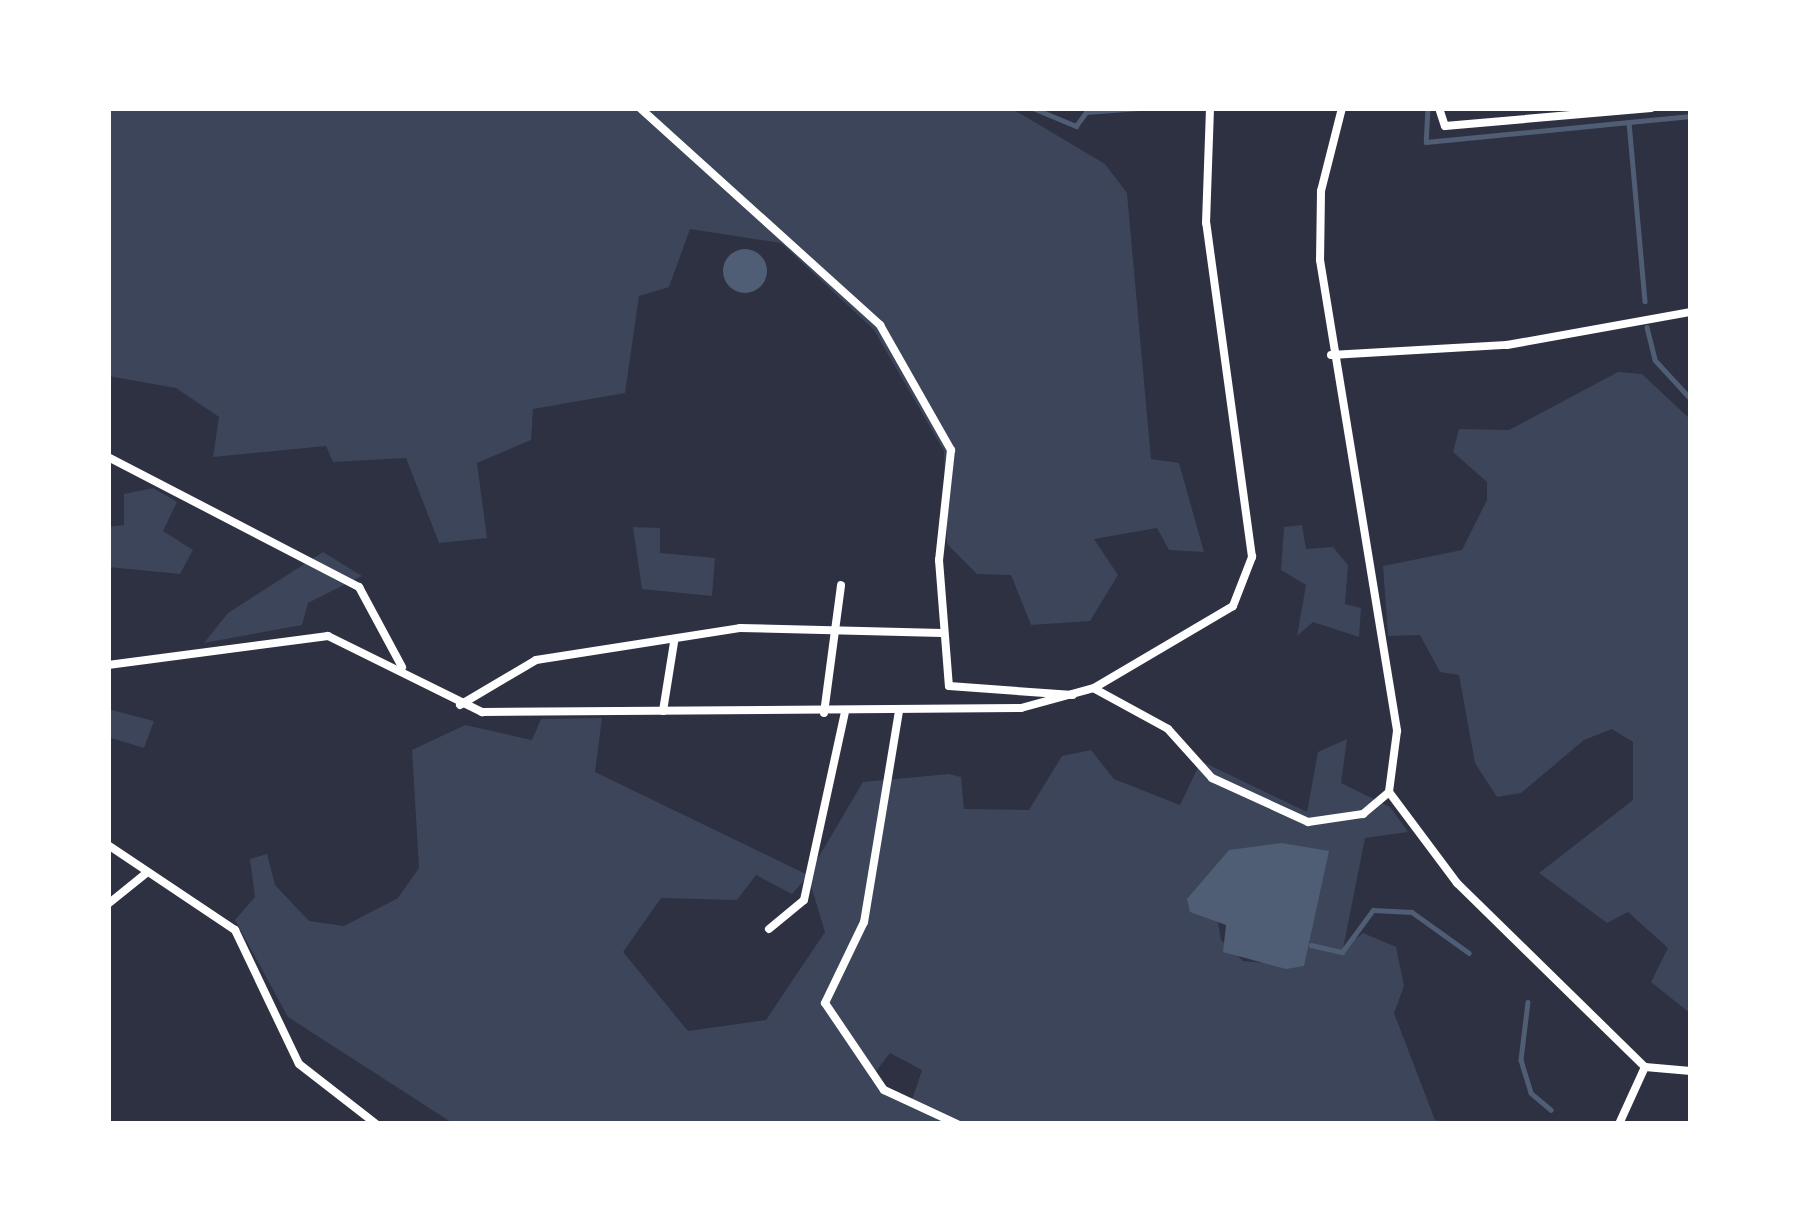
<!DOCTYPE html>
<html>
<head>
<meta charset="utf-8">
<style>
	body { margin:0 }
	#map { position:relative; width:1799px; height:1232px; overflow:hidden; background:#2d3142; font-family:"DejaVu Sans",sans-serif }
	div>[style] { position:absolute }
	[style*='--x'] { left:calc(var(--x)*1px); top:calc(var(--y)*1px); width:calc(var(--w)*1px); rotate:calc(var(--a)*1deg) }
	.green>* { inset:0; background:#3c4559 }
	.water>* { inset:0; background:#4f5d75 }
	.round { border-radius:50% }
	.stream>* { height:4.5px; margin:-2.25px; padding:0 2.25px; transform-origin:2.25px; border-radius:2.25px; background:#4f5d75 }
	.minor>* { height:8px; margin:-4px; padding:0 4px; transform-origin:4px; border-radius:4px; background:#fff }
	span { translate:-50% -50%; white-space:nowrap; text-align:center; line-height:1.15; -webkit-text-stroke:10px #fff; paint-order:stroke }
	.frame { position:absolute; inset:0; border:111px solid #fff; pointer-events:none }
</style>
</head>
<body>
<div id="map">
	<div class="green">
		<div style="clip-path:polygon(108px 108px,1011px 108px,1105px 164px,1127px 193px,1151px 459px,1179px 463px,1204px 552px,1169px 550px,1157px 528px,1094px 539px,1118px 575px,1090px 621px,1031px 625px,1011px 575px,977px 574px,947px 544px,944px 451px,874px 330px,781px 243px,690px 229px,669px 287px,639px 296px,625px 393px,533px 409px,531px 440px,477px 463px,487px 538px,439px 543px,406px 458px,333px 462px,326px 446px,213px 457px,219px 417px,176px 388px,108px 376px)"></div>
		<div style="clip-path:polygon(1618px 372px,1642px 374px,1691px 420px,1691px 1014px,1651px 982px,1668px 948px,1628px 912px,1607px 923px,1539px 873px,1633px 800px,1633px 742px,1612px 729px,1584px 740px,1521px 793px,1497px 797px,1475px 763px,1459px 675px,1440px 672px,1420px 635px,1388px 636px,1383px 566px,1462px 550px,1487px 500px,1487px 482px,1453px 452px,1459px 429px,1509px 430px)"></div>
		<div style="clip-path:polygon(153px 488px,177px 502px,163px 531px,193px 550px,180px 574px,108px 567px,108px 527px,124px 525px,124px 494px)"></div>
		<div style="clip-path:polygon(1302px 525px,1306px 549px,1333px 547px,1348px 565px,1345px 604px,1361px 608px,1359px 637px,1313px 622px,1297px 636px,1306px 585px,1281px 570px,1284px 527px)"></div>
		<div style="clip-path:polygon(633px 527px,660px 528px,660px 553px,715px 558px,712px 596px,642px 589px)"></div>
		<div style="clip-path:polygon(323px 552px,362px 576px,308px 603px,302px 625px,204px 643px,228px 613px)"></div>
		<div style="clip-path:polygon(108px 709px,154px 721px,144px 748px,108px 737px)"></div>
		<div style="clip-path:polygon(evenodd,602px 718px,595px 772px,808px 875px,863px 782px,949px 774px,961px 777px,964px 809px,1029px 810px,1062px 756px,1091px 750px,1114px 779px,1180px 805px,1201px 761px,1307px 812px,1318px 752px,1347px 739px,1341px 783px,1390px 807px,1408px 832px,1365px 838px,1343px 949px,1363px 933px,1396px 947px,1404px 986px,1394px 1013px,1435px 1120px,1461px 1124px,454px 1124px,288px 1017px,235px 920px,255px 897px,250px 859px,267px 854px,275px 885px,309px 921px,344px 926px,398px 898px,419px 868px,412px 750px,465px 725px,532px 740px,541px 719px,602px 718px,756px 875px,792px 894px,808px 876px,825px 932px,766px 1020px,688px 1031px,623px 952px,661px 898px,737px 900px,756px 875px,602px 718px,1217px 916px,1304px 966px,1243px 961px,1221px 940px,1217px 916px,602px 718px,890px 1053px,922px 1070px,911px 1103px,870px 1079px,890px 1053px)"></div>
	</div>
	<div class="water">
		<div class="round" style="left:723px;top:249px;width:44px;height:44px"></div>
		<div style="clip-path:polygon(1282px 843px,1329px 851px,1304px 966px,1286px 969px,1223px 952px,1226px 925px,1190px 912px,1187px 899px,1229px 850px)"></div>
	</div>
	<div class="stream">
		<div style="--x:1033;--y:108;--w:47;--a:22.7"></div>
		<div style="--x:1076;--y:126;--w:17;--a:-54"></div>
		<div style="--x:1086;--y:112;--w:53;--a:-4.3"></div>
		<div style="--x:1428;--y:108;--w:34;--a:93"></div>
		<div style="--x:1426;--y:142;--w:204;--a:-5.6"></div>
		<div style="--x:1629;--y:122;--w:180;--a:84.9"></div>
		<div style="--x:1629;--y:122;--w:62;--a:-5.5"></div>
		<div style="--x:1647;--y:327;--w:34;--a:76"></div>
		<div style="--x:1655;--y:360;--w:53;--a:47.3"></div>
		<div style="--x:1311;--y:945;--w:32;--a:13"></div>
		<div style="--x:1342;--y:952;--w:52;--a:-53.6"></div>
		<div style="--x:1373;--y:910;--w:39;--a:3"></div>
		<div style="--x:1412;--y:912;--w:70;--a:35.7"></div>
		<div style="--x:1528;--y:1002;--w:58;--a:96.9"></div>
		<div style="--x:1521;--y:1060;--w:34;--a:73"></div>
		<div style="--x:1531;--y:1093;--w:26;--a:40"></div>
	</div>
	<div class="minor">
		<div style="--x:640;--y:108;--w:324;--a:42.1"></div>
		<div style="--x:880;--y:325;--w:144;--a:60.4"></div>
		<div style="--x:951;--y:450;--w:111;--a:96.2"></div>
		<div style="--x:939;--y:560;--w:126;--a:85.5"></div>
		<div style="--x:949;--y:686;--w:124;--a:4.2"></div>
		<div style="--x:1342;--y:108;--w:86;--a:104.2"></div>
		<div style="--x:1321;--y:191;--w:69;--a:90.8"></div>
		<div style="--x:1320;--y:260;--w:477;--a:80.7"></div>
		<div style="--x:1397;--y:731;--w:62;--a:97.5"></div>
		<div style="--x:1389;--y:792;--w:114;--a:53.2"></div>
		<div style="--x:1457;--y:883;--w:263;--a:44.4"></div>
		<div style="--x:1645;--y:1067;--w:46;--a:5"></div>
		<div style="--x:1439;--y:108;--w:19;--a:72"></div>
		<div style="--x:1445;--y:126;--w:207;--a:-5"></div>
		<div style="--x:1331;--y:355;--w:176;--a:-3.3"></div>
		<div style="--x:1507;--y:345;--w:187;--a:-10.2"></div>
		<div style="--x:108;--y:457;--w:283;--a:27.4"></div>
		<div style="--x:359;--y:587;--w:91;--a:61.7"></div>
		<div style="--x:108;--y:665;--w:222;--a:-7.5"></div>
		<div style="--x:328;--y:636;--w:172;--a:26.3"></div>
		<div style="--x:482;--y:712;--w:539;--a:-0.43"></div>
		<div style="--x:1021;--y:708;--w:76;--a:-15.3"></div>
		<div style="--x:1094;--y:688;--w:161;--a:-30.5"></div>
		<div style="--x:1233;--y:606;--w:53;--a:-68.8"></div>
		<div style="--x:1252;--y:557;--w:337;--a:-97.8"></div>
		<div style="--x:1206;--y:223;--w:115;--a:-88"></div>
		<div style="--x:1095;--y:689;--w:83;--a:28.7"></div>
		<div style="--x:1168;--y:729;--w:66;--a:48.1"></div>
		<div style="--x:1212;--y:778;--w:106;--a:24.6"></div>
		<div style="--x:1308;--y:822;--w:56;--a:-8.3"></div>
		<div style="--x:1363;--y:814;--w:34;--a:-40"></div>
		<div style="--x:460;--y:705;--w:88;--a:-30.6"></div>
		<div style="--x:536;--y:660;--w:206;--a:-8.9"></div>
		<div style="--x:740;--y:628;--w:202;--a:1.4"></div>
		<div style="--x:663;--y:711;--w:70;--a:-80.9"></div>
		<div style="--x:899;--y:711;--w:214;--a:99.4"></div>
		<div style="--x:864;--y:922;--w:90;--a:115.7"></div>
		<div style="--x:825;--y:1003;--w:105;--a:55.9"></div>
		<div style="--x:884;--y:1090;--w:81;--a:25"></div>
		<div style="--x:824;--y:713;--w:129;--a:-82.4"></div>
		<div style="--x:108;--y:845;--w:153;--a:33.8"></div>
		<div style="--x:235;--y:930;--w:148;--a:64.5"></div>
		<div style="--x:299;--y:1064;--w:98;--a:37.9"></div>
		<div style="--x:108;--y:904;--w:48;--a:-39"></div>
		<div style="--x:769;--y:929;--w:45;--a:-39.6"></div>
		<div style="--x:804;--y:900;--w:192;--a:-77.7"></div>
		<div style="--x:1619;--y:1124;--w:63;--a:-65.5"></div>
	</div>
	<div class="frame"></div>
</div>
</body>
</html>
